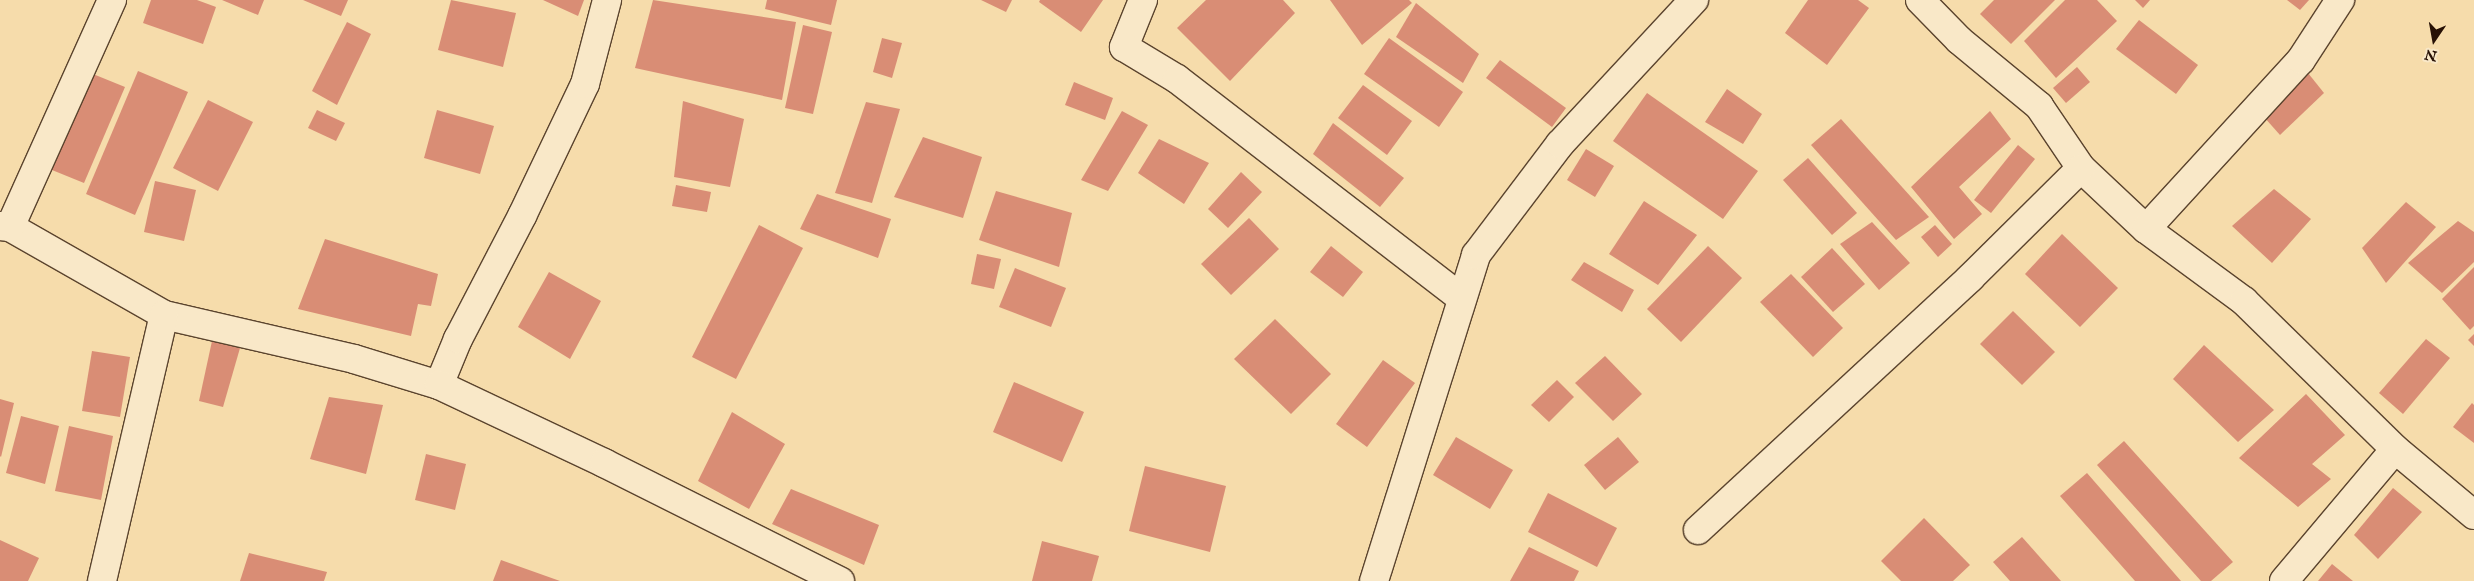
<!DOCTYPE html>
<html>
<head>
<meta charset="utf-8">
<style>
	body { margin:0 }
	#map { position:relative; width:2474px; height:581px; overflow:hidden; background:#f6dcab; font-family:"IM FELL English",serif }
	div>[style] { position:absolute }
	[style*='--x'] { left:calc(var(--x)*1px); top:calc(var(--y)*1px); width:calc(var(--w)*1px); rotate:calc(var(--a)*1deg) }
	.building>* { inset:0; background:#d98d75 }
	.roads { filter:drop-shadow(1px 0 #5b442e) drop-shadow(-1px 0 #5b442e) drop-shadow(0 1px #5b442e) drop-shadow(0 -1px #5b442e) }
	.minor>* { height:28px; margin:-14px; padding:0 14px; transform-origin:14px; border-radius:14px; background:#f9e8c8 }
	span { translate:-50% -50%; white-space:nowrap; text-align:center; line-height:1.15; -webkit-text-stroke:4px #f9e8c8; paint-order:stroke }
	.north { position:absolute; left:2409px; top:15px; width:50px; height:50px; -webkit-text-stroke:4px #f9e8c8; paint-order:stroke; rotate:192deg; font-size:14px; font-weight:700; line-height:20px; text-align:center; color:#271105 }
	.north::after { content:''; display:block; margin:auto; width:18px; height:22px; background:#271105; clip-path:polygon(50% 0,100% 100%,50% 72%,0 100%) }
</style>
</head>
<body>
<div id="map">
	<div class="building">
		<div style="clip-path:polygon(151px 0,197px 0,216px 7px,203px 44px,143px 23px)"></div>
		<div style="clip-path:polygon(222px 0,264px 0,258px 15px)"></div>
		<div style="clip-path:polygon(303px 0,348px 0,341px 16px)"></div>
		<div style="clip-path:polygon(451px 0,516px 13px,503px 67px,438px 50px)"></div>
		<div style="clip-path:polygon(543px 0,584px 0,578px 16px)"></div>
		<div style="clip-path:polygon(653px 0,796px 22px,782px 100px,635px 68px)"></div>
		<div style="clip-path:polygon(767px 0,837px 0,831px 25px,765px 9px)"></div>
		<div style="clip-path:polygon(981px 0,1012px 0,1006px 12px)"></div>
		<div style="clip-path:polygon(1040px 0,1103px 0,1081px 32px,1039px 2px)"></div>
		<div style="clip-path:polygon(1206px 0,1283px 0,1295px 13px,1230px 81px,1177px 28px)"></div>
		<div style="clip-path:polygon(1330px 0,1409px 0,1412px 3px,1362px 45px)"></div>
		<div style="clip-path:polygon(1808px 0,1858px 0,1869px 8px,1827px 65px,1785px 33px)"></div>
		<div style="clip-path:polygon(1994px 0,2055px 0,2011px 44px,1980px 14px)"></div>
		<div style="clip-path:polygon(2065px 0,2097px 0,2117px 21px,2056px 78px,2024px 41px)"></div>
		<div style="clip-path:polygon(2135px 0,2150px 0,2143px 8px)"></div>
		<div style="clip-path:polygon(2287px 0,2309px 0,2300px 10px)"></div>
		<div style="clip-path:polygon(1416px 3px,1479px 54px,1463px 83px,1396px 37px)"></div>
		<div style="clip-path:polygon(2139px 20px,2198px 65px,2176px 94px,2116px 49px)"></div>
		<div style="clip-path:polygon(347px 22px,371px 34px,337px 105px,312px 91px)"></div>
		<div style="clip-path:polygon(803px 25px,832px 32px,813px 114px,785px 108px)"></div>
		<div style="clip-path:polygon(882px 38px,902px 43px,892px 78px,873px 72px)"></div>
		<div style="clip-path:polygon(1389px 38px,1463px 92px,1439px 127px,1364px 74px)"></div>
		<div style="clip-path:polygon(1500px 60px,1566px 108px,1552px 127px,1486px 78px)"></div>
		<div style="clip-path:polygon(2077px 67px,2090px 82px,2066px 103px,2053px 88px)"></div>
		<div style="clip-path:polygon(138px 71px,188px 92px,135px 215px,86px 194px)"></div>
		<div style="clip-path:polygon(2308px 73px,2324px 93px,2280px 135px,2264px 117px)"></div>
		<div style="clip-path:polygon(93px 74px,125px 87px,84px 183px,52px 170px)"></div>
		<div style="clip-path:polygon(1074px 82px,1113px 98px,1105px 120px,1065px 105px)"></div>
		<div style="clip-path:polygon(1363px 85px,1412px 121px,1387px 155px,1338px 118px)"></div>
		<div style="clip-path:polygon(1727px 89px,1762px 114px,1743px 144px,1705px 122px)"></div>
		<div style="clip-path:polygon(1647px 93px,1758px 171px,1723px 219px,1613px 141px)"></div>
		<div style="clip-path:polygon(208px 100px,253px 122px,218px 191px,173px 168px)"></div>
		<div style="clip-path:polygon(683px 101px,744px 119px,730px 187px,674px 177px)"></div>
		<div style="clip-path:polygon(866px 102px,900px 109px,872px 203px,835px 193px)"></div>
		<div style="clip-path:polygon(317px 110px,345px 123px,336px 141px,308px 128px)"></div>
		<div style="clip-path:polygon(437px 110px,494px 126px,480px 174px,424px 158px)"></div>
		<div style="clip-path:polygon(1122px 111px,1148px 125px,1108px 191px,1081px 180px)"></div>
		<div style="clip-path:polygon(1990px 111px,2011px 139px,1959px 187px,1982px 214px,1954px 239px,1911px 187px)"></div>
		<div style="clip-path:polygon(1841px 119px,1929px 217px,1896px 240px,1811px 145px)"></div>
		<div style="clip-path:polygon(1333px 123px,1404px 178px,1380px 207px,1313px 154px)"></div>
		<div style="clip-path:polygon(923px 137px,982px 157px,963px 218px,894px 197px)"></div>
		<div style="clip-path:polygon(1159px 139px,1209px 163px,1184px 204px,1138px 173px)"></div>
		<div style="clip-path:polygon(2018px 145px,2035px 159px,1991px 213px,1974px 200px)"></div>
		<div style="clip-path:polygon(1586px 149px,1614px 166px,1595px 197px,1567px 180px)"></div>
		<div style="clip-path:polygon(1808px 158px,1857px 213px,1832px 235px,1783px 180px)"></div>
		<div style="clip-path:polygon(1241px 172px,1262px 192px,1228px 228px,1208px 209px)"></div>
		<div style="clip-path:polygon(155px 181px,196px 190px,184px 241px,144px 232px)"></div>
		<div style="clip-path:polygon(676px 185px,711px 192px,707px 212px,672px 206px)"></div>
		<div style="clip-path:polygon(2274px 189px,2311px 219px,2272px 263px,2232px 226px)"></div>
		<div style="clip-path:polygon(996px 191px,1072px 213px,1059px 267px,979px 240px)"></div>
		<div style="clip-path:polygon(817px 194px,891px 219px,878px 258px,800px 229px)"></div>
		<div style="clip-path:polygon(1644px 201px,1697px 235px,1658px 285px,1609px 254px)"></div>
		<div style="clip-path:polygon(2406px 202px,2436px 227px,2386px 283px,2362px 248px)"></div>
		<div style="clip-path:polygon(1249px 218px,1279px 249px,1231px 295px,1201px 264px)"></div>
		<div style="clip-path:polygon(2458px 221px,2474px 232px,2474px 262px,2442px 293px,2408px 263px)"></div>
		<div style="clip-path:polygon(1872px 222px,1910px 263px,1879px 290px,1840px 244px)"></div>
		<div style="clip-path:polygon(759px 225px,803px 248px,736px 379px,692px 357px)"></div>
		<div style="clip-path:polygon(1935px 225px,1952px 244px,1938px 257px,1921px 237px)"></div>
		<div style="clip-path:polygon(2062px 234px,2118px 288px,2080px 327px,2025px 274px)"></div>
		<div style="clip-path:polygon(325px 239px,438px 274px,431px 306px,418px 304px,411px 336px,298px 309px)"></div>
		<div style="clip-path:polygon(1331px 246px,1363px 272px,1343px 297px,1310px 272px)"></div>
		<div style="clip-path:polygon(1708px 246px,1742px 278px,1681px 342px,1647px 309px)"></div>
		<div style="clip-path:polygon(1832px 248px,1865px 284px,1833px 312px,1801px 277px)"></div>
		<div style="clip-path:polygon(977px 254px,1001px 259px,994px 289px,971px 284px)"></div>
		<div style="clip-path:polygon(1584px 262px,1634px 290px,1622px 312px,1571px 280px)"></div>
		<div style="clip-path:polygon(2474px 267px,2474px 326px,2470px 330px,2442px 299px)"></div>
		<div style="clip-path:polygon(1015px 268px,1066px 288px,1051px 327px,999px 307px)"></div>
		<div style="clip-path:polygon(549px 272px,601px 301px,570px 359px,518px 327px)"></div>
		<div style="clip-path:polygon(1791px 274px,1843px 328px,1813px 357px,1760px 302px)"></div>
		<div style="clip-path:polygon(2013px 311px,2055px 352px,2022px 385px,1980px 344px)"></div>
		<div style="clip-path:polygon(1275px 319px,1331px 374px,1291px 414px,1234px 359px)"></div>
		<div style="clip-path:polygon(2474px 334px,2474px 346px,2468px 340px)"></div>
		<div style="clip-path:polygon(2426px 339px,2450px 358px,2403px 414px,2379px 393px)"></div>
		<div style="clip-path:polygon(212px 341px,240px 348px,223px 407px,199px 401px)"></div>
		<div style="clip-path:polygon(2204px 345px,2274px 410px,2238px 442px,2173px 379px)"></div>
		<div style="clip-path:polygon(92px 351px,130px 357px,120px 417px,82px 411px)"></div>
		<div style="clip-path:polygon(1605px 356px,1642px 394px,1613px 421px,1575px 383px)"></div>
		<div style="clip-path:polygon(1383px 360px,1415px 383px,1367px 447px,1336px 424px)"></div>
		<div style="clip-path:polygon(1557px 380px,1574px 397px,1549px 422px,1531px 405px)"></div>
		<div style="clip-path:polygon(1014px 382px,1084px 412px,1062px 462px,993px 432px)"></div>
		<div style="clip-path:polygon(2306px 394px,2345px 435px,2312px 464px,2331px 479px,2298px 507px,2239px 458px)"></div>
		<div style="clip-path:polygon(329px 397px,383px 405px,366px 474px,310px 459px)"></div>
		<div style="clip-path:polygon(0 399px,14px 403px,1px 457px,0 456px)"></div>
		<div style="clip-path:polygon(2472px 403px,2474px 405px,2474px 443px,2453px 427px)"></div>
		<div style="clip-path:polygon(732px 412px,785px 444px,749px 509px,698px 481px)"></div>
		<div style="clip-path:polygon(21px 416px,59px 426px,45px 484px,6px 473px)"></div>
		<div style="clip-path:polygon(69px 426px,113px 436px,101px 500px,55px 491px)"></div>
		<div style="clip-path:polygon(1456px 437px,1513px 470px,1490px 509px,1433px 475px)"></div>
		<div style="clip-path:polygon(1618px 437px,1639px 462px,1605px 490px,1584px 465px)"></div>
		<div style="clip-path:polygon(2124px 441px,2233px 562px,2211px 581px,2201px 581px,2097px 465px)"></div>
		<div style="clip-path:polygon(426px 454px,466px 464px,455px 510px,415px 500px)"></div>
		<div style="clip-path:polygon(1145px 466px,1226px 486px,1210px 552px,1129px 531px)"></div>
		<div style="clip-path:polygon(2087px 473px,2181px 581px,2135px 581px,2060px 496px)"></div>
		<div style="clip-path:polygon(2393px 488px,2422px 512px,2378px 559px,2354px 535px)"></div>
		<div style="clip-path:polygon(791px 489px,879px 525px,864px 565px,772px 524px)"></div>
		<div style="clip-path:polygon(1548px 493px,1617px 528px,1597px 567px,1528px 532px)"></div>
		<div style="clip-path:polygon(1924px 518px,1970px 565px,1953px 581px,1901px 581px,1881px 561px)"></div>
		<div style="clip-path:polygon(2022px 537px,2061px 581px,2010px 581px,1993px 562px)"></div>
		<div style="clip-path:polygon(0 540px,39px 558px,28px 581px,0 581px)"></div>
		<div style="clip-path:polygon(1042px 541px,1099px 556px,1092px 581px,1032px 581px)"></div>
		<div style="clip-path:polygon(1529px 547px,1579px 571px,1574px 581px,1510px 581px)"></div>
		<div style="clip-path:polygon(249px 553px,327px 572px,324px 581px,240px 581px)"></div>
		<div style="clip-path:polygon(501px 560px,560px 581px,493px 581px)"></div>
		<div style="clip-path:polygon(2332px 564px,2353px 581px,2318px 581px)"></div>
	</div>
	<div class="roads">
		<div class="minor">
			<div style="--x:1143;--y:0;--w:51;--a:112"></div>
			<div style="--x:1124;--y:47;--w:62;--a:31.1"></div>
			<div style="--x:1177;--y:79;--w:359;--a:37.6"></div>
			<div style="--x:1920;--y:0;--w:56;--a:45.7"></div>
			<div style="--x:1959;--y:40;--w:104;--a:39.5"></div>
			<div style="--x:2039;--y:106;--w:75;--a:55.9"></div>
			<div style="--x:2081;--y:168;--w:89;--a:43.2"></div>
			<div style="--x:2146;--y:229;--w:122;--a:36.3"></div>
			<div style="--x:2244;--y:301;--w:211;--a:44.4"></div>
			<div style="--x:2395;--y:449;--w:103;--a:39.9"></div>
			<div style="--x:0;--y:226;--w:10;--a:6"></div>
			<div style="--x:10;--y:227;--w:177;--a:29.7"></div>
			<div style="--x:164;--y:315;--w:195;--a:13"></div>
			<div style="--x:354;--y:359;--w:89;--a:17"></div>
			<div style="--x:439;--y:385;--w:50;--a:-67.6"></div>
			<div style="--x:458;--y:339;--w:139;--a:-62.5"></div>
			<div style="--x:522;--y:216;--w:146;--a:-64.5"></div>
			<div style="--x:585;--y:84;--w:87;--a:-75.3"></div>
			<div style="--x:10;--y:227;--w:249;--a:-65.8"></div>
			<div style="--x:2146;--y:229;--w:229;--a:-47.5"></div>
			<div style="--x:2301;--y:60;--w:72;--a:-57"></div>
			<div style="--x:439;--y:385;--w:183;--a:25.3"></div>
			<div style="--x:604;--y:463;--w:264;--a:26.6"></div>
			<div style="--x:1698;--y:530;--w:371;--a:-42.8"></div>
			<div style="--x:1970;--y:278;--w:156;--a:-44.7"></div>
			<div style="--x:102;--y:581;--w:273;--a:-76.9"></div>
			<div style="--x:1374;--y:581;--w:342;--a:-72.6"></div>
			<div style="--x:1476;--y:255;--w:139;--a:-52.9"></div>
			<div style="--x:1560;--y:144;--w:197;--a:-47.1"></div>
			<div style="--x:2284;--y:581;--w:172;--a:-49.9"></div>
		</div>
	</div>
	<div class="north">N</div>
</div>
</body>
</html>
